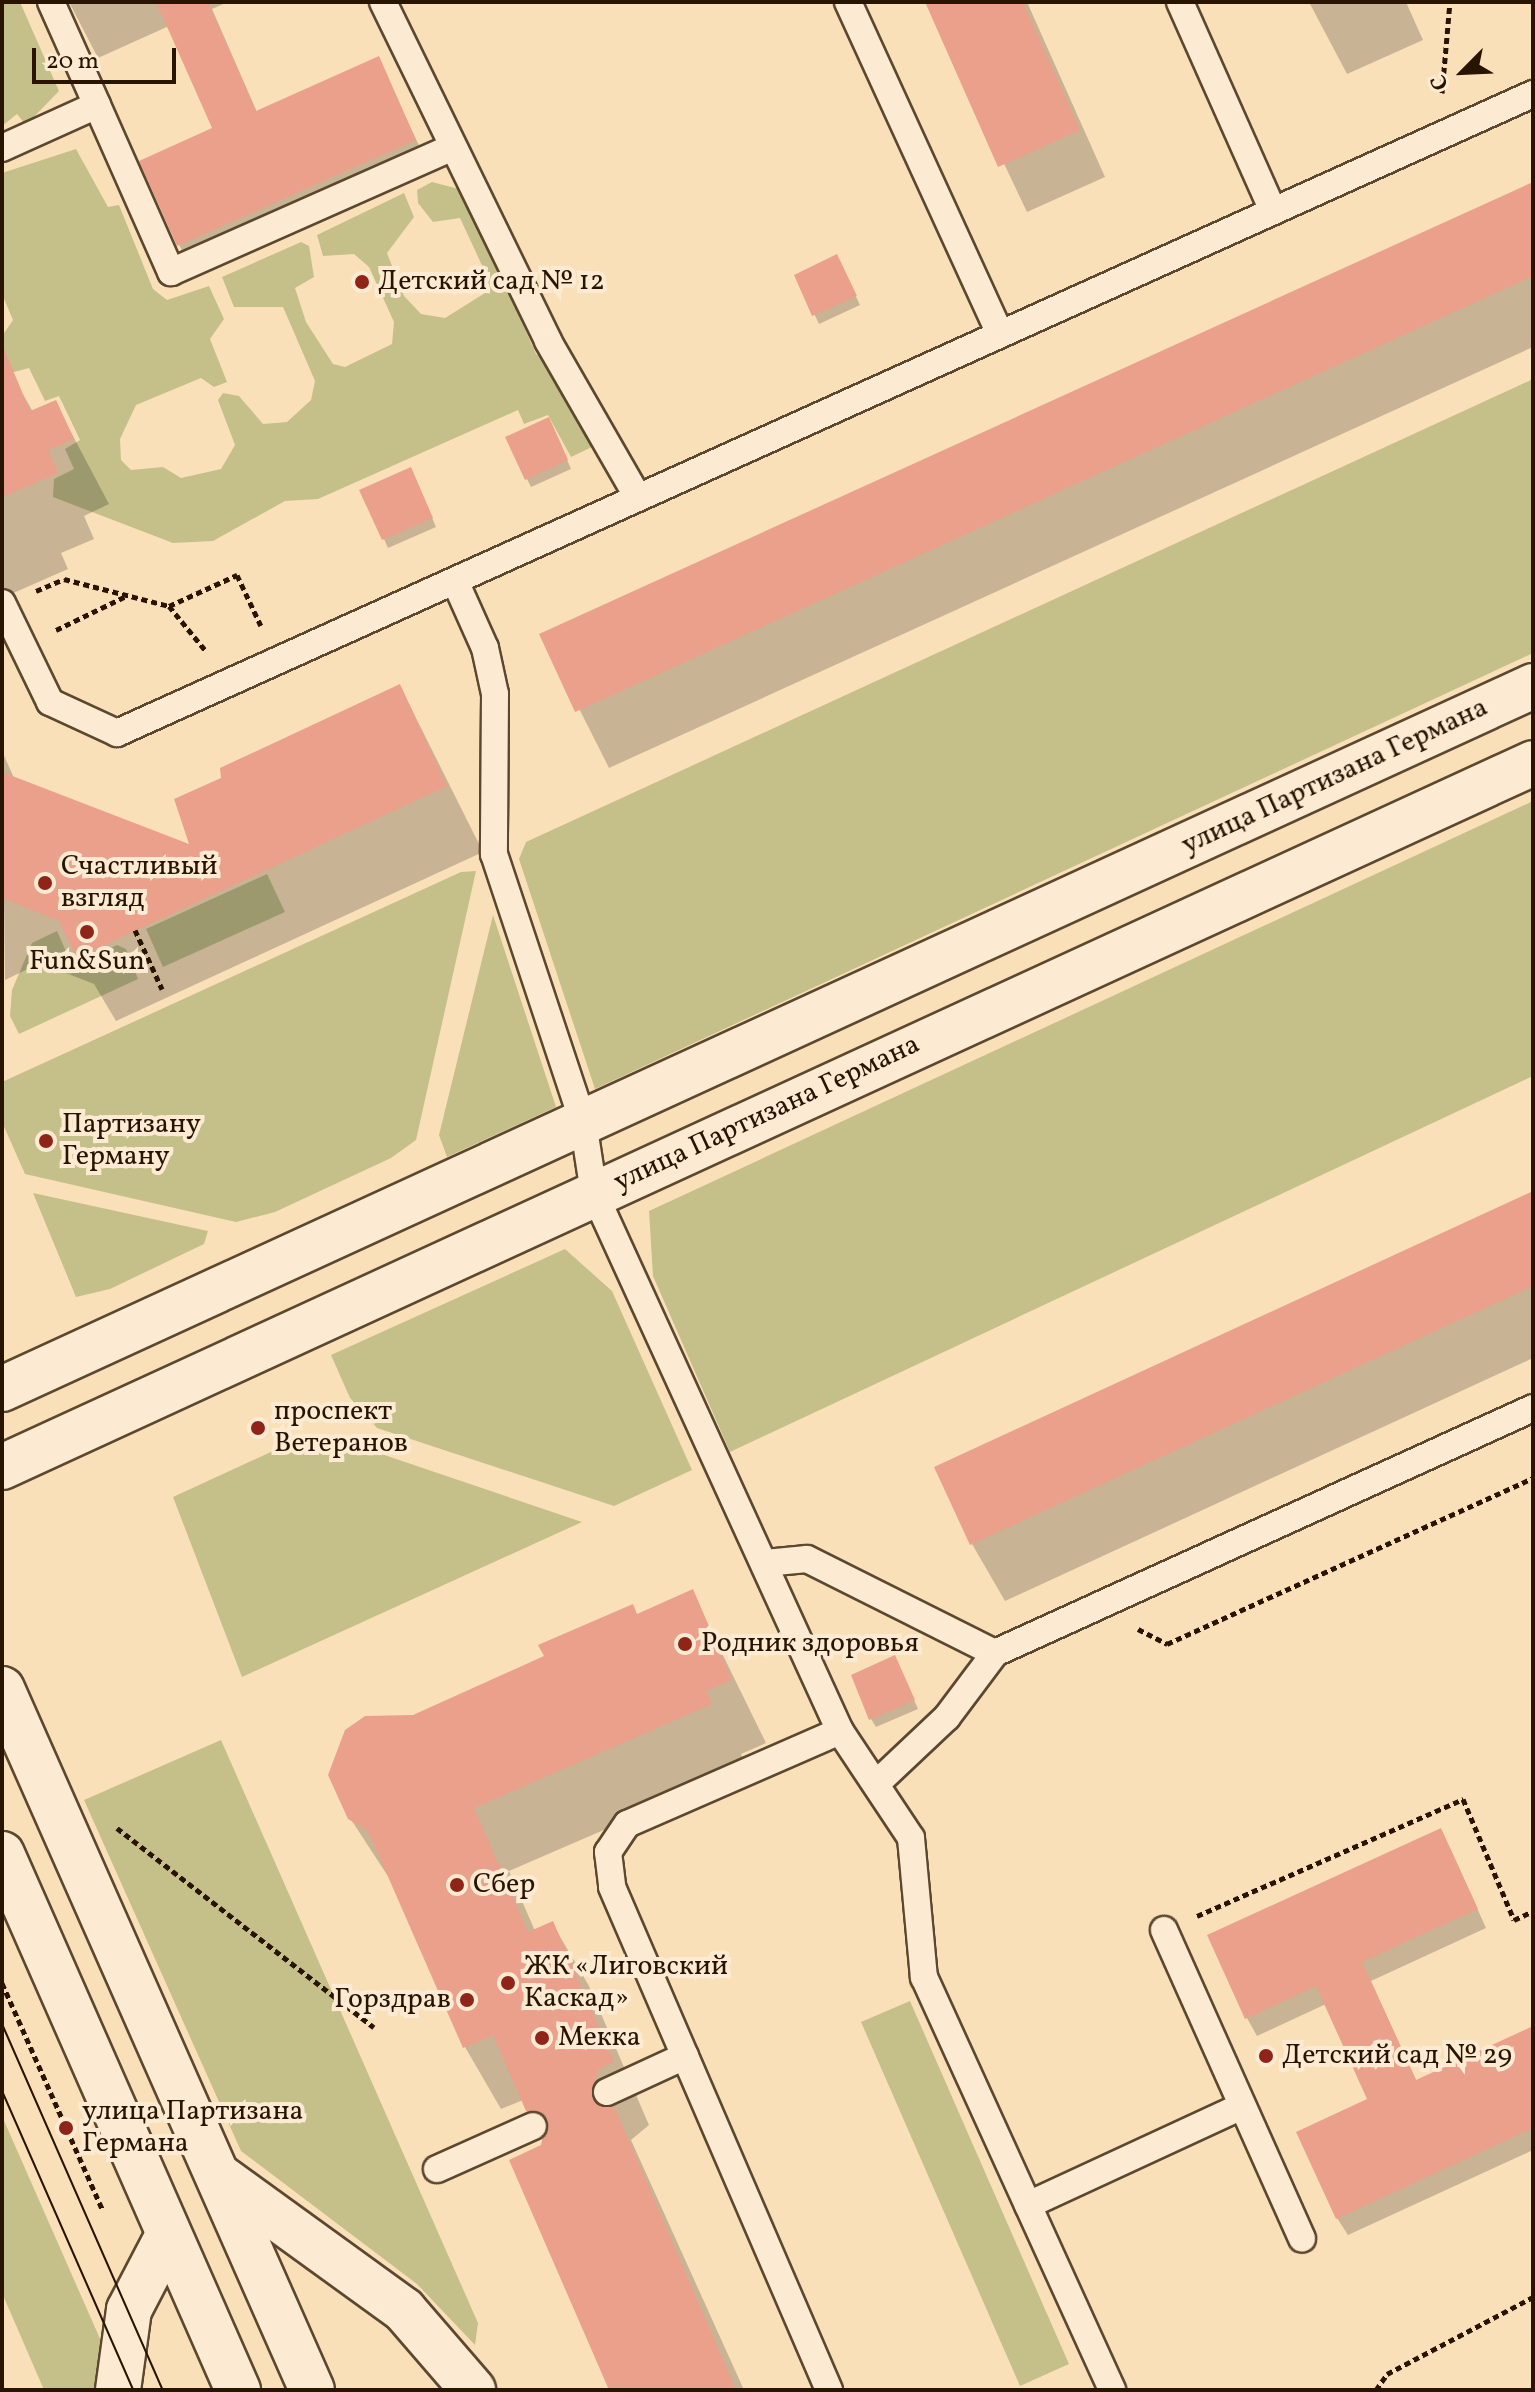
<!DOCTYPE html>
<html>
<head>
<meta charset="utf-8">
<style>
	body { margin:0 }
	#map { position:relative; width:1535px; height:2392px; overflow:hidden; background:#fae0b9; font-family:Vollkorn,serif }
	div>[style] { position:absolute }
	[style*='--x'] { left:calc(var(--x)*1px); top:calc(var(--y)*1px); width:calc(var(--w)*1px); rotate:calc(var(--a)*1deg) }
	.green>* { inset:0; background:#c5c08a }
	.shadow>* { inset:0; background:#0003 }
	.building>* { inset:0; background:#eaa08b }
	.path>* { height:5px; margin-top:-2.5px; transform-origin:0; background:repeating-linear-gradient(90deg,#281401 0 6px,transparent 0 10px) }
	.roads { filter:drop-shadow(2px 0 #5c472f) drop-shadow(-2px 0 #5c472f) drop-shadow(0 2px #5c472f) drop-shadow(0 -2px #5c472f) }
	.lane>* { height:26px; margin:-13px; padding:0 13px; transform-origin:13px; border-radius:13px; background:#fcebd2 }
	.street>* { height:44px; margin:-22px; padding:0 22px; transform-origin:22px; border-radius:22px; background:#fcebd2 }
	.secondary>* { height:44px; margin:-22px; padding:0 22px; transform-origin:22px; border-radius:22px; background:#fcebd2 }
	.tram>* { height:2px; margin:-1px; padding:0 1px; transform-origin:1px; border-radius:1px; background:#281401 }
	.dots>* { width:22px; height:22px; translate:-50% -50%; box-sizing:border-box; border:4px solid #fcebd2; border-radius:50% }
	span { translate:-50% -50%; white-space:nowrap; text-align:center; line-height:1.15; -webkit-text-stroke:8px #fcebd2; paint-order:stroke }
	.poi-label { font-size:28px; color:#281401 }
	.left { translate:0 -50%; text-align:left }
	.right { translate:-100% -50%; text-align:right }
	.street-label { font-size:28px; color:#281401 }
	.frame { position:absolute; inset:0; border:4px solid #281401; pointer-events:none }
	.north { position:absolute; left:1423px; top:32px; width:80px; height:80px; -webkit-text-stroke:6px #fcebd2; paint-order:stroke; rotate:246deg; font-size:22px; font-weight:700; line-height:32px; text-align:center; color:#281401 }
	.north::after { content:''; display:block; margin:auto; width:28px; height:36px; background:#281401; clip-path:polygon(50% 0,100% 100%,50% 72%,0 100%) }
	.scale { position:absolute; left:32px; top:48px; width:144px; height:36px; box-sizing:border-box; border:4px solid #281401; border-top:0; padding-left:10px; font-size:24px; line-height:28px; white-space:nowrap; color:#281401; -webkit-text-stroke:6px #fcebd2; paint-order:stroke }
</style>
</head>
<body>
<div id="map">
	<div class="green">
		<div style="clip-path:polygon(2px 2px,20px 2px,59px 91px,26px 125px,17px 114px,2px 126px)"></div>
		<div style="clip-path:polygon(76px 149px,108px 207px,119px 205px,153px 289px,167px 300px,209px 286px,224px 319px,210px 339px,227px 382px,214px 387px,201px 378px,136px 405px,120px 439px,121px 460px,131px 470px,163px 467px,181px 478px,221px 469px,235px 445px,218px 400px,223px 393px,239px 396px,263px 424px,287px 422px,311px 400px,315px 381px,283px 307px,234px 307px,222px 277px,301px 242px,309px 246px,314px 277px,295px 288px,306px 322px,333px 364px,345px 367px,392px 344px,394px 322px,369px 267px,354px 254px,323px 256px,317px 235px,404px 193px,414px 217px,387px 253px,404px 296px,421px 314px,445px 318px,485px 293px,486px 274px,460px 218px,433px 222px,418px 203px,417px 190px,432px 182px,463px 190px,536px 354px,554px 366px,594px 446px,571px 457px,548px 415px,524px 424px,518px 410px,318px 499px,285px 501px,213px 541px,173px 543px,53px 497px,54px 479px,74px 469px,65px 449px,80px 440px,59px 396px,45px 401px,29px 368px,14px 372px,2px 365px,2px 336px,13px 320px,2px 294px,2px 173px)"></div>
		<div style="clip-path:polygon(1533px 379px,1533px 653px,595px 1089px,519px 859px,526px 842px)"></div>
		<div style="clip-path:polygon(1533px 801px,1533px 1076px,730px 1452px,653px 1276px,649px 1211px)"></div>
		<div style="clip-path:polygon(476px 871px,416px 1140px,391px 1158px,275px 1212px,236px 1222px,25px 1174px,2px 1122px,2px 1082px,461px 872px)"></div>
		<div style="clip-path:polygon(267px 874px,285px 912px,163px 967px,146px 929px)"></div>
		<div style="clip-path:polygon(493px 915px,556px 1107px,447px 1157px,439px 1135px)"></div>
		<div style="clip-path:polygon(57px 931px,68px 956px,82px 962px,117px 945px,126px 949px,138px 979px,19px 1034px,10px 1016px,12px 990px,32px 943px)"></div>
		<div style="clip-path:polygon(33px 1193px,208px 1231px,204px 1244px,110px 1289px,76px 1297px)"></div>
		<div style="clip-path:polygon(565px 1249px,612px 1291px,692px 1470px,614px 1506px,377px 1428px,350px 1398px,331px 1355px)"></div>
		<div style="clip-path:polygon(310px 1434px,346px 1442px,582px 1522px,242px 1677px,173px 1497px)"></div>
		<div style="clip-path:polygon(221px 1740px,478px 2323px,475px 2345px,417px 2284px,241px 2151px,84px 1800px)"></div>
		<div style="clip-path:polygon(910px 2001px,1069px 2364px,1020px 2386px,861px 2022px)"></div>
		<div style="clip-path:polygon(2px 2116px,101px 2341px,95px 2390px,44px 2390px,2px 2293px)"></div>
	</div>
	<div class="shadow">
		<div style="clip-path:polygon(69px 2px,228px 2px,212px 9px,257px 112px,378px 59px,425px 158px,189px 263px,179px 245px,215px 129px,169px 26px,98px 58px)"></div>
		<div style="clip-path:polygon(927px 2px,1027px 2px,1105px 177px,1027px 212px)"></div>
		<div style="clip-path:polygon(1309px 2px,1406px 2px,1423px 40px,1347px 74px)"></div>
		<div style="clip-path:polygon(1533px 184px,1533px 347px,609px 768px,542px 635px)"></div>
		<div style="clip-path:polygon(841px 265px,860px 305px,819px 324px,796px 276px)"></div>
		<div style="clip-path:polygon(20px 389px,33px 412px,55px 402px,109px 504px,84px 516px,94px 539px,61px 553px,68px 569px,2px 598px,2px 397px)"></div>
		<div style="clip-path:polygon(553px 427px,571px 469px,531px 487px,527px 479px)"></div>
		<div style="clip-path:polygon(415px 478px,436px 527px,388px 548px,384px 539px)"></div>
		<div style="clip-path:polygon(400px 686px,483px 852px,116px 1021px,94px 984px,40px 963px,5px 980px,2px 751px,14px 778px,193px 848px,223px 779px)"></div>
		<div style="clip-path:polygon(1533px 1194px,1533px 1358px,1005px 1601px,972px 1544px)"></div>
		<div style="clip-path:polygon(692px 1592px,766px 1743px,741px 1754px,747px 1768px,509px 1871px,535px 1931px,552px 1923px,589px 1986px,649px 2125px,631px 2140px,744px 2390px,611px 2390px,545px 2139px,523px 2100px,501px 2109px,465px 2047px,395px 1887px,350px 1818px,413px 1717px)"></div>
		<div style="clip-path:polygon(899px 1666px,918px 1709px,876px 1727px,871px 1719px)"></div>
		<div style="clip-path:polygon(1450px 1848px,1486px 1928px,1371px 1981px,1417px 2082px,1533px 2029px,1533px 2150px,1348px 2235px,1337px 2218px,1370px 2100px,1326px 2004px,1257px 2036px,1247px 2018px)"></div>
	</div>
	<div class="building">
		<div style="clip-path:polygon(156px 2px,208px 2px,256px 111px,379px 56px,416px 140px,177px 246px,139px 161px,212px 128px)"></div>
		<div style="clip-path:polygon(925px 2px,1023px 2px,1080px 130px,998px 167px)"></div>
		<div style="clip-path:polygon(1533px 182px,1533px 276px,575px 712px,539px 634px)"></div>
		<div style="clip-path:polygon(837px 254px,857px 296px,812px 316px,794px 275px)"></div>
		<div style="clip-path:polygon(2px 344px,30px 411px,56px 400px,74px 439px,48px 450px,58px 473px,2px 497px)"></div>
		<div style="clip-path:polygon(549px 417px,568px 460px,525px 480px,505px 437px)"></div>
		<div style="clip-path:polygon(411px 467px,433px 518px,382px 540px,359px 490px)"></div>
		<div style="clip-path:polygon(400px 684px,447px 786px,77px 958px,59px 921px,2px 898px,2px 772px,189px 844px,174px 799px,221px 778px,220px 768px)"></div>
		<div style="clip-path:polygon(1533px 1191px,1533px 1286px,970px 1545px,934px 1467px)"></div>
		<div style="clip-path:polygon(693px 1589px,732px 1680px,706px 1691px,712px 1704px,474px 1808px,528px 1932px,553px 1921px,614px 2062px,598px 2069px,592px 2098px,614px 2106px,736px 2390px,609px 2390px,509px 2160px,541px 2145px,547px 2119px,526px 2111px,493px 2035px,463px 2048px,368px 1831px,348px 1819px,328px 1775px,345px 1730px,365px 1716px,413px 1715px,544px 1656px,538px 1645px,633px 1604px,637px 1614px)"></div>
		<div style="clip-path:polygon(895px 1655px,915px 1700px,869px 1720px,851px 1675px)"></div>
		<div style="clip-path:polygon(1441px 1828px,1478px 1909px,1362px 1962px,1416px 2080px,1533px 2026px,1533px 2128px,1336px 2219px,1296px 2132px,1367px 2099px,1316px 1986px,1245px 2019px,1207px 1935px)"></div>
	</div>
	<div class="path">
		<div style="--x:1442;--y:93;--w:91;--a:-85"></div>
		<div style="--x:36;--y:591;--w:30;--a:-23"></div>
		<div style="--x:64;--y:579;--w:108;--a:14.4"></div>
		<div style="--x:169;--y:606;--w:75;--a:-24.5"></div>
		<div style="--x:237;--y:575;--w:56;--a:64.8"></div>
		<div style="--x:169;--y:606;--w:58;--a:50.6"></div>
		<div style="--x:56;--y:630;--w:78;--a:-25.9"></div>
		<div style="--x:135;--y:930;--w:65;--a:65.4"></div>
		<div style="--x:1138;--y:1629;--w:33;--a:27"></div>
		<div style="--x:1167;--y:1644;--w:402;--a:-24.4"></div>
		<div style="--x:117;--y:1828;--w:325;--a:37.8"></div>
		<div style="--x:1197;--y:1916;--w:291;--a:-23.7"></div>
		<div style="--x:1463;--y:1799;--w:131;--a:67.1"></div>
		<div style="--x:1514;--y:1920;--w:21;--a:-25"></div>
		<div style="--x:2;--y:1983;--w:247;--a:66.1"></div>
		<div style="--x:1376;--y:2390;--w:19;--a:-55"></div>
		<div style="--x:1387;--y:2374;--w:165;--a:-27.8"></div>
	</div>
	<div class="roads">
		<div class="lane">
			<div style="--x:51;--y:2;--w:113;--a:65.9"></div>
			<div style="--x:383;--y:2;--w:377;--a:64"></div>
			<div style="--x:548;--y:341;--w:179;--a:60.1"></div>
			<div style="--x:848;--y:2;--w:365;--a:65.4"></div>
			<div style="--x:1180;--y:2;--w:229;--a:66"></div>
			<div style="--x:2;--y:148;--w:104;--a:-24.4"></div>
			<div style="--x:97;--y:105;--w:183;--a:66.1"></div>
			<div style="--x:171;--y:272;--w:304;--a:-23.9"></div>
			<div style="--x:455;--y:581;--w:73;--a:65.9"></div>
			<div style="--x:485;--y:648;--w:47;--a:77.7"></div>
			<div style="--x:495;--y:694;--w:160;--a:90.4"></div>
			<div style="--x:494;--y:854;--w:282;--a:71.6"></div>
			<div style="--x:583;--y:1122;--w:72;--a:81.2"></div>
			<div style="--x:594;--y:1193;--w:592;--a:65.43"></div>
			<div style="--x:840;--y:1731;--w:232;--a:156.4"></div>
			<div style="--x:627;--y:1824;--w:34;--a:124"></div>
			<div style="--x:608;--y:1852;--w:35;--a:83"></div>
			<div style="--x:612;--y:1887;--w:548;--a:66.66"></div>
			<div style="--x:2;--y:603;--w:110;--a:64.1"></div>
			<div style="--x:50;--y:702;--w:74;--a:24.8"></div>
			<div style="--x:117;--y:733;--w:1554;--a:-24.29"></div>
			<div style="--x:765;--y:1563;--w:42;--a:-5.4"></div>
			<div style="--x:807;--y:1559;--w:210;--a:26.6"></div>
			<div style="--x:840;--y:1731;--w:128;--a:56.4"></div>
			<div style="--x:911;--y:1838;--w:140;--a:84.7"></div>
			<div style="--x:924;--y:1977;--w:454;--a:65.5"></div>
			<div style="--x:876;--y:1784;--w:98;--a:-43.3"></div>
			<div style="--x:947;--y:1717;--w:80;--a:-53.1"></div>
			<div style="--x:995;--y:1653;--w:591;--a:-24.48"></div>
			<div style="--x:1164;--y:1930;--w:338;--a:65.9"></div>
			<div style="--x:607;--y:2092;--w:86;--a:-24.8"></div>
			<div style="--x:437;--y:2169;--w:105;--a:-24.1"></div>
			<div style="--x:1028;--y:2205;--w:236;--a:-24.8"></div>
		</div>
		<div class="street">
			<div style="--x:219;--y:2176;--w:228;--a:35.9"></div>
			<div style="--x:404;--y:2310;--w:106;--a:49.2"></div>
			<div style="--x:118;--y:2390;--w:81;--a:-82.2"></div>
			<div style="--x:129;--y:2310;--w:85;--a:-62.5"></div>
		</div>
		<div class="secondary">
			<div style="--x:2;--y:1389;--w:1685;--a:-24.66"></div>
			<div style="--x:2;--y:1467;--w:1685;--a:-24.69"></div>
			<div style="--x:2;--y:1689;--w:766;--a:66.14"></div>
			<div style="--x:2;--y:1854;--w:586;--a:66.24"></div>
		</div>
	</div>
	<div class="tram">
		<div style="--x:2;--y:2024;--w:400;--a:66.3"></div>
		<div style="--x:2;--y:2091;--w:326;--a:66.3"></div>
	</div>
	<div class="dots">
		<div style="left:362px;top:282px;background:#8f2418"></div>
		<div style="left:45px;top:883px;background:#8f2418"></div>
		<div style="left:87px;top:932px;background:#8f2418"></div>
		<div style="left:46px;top:1141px;background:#8f2418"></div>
		<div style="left:258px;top:1428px;background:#8f2418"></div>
		<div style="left:685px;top:1644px;background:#8f2418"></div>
		<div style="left:457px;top:1885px;background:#8f2418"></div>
		<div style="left:508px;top:1983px;background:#8f2418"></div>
		<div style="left:467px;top:2000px;background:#8f2418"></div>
		<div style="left:542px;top:2038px;background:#8f2418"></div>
		<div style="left:1266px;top:2056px;background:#8f2418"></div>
		<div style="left:66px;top:2128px;background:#8f2418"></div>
	</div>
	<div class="poi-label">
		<span class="left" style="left:378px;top:282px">Детский сад № 12</span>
		<span class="left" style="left:61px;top:883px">Счастливый<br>взгляд</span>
		<span style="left:87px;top:962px">Fun&amp;Sun</span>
		<span class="left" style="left:62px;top:1141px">Партизану<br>Герману</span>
		<span class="left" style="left:274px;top:1428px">проспект<br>Ветеранов</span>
		<span class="left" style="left:701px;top:1644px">Родник здоровья</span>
		<span class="left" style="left:473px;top:1885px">Сбер</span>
		<span class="left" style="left:524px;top:1983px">ЖК «Лиговский<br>Каскад»</span>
		<span class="right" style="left:451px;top:2000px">Горздрав</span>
		<span class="left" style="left:558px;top:2038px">Мекка</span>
		<span class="left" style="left:1282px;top:2056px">Детский сад № 29</span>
		<span class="left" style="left:82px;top:2128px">улица Партизана<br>Германа</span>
	</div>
	<div class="street-label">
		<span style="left:1335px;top:777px;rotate:-25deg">улица Партизана Германа</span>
		<span style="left:767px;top:1114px;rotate:-25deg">улица Партизана Германа</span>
	</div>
	<div class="frame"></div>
	<div class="north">С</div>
	<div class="scale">20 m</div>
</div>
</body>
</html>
